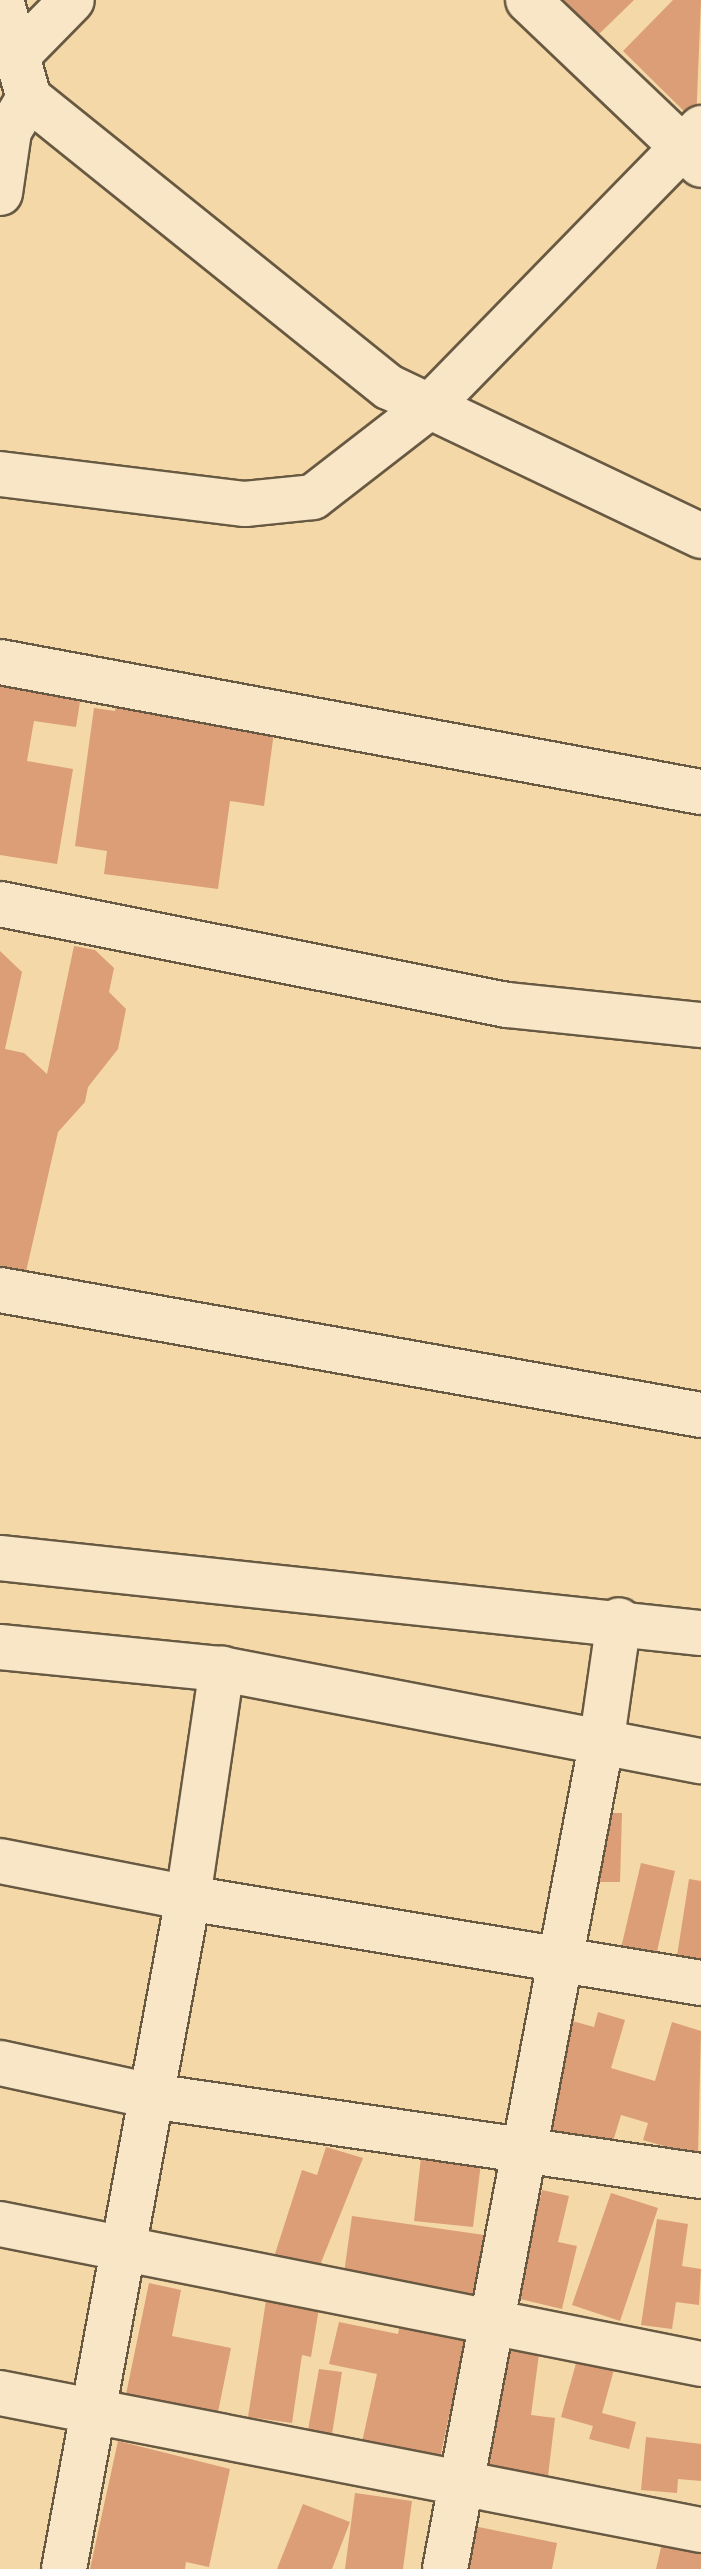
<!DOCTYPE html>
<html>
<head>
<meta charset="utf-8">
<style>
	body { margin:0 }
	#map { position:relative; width:701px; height:2569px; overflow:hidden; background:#f4d8a8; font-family:"IM FELL Great Primer",serif }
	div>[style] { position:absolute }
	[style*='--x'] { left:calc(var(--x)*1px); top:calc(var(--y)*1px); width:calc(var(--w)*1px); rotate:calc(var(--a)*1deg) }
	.building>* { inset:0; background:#db9e77 }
	.roads { filter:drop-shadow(2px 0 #685942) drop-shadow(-2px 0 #685942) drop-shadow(0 2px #685942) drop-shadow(0 -2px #685942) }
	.minor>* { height:44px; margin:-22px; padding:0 22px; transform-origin:22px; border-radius:22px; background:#f8e6c6 }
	span { translate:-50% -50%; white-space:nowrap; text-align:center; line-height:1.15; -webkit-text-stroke:6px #f8e6c6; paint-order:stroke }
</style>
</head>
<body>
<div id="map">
	<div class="building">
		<div style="clip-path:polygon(564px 0,634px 0,598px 35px)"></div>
		<div style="clip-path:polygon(673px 0,701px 0,696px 123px,623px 51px)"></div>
		<div style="clip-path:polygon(0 658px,84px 676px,76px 727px,34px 721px,27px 761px,73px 769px,57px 864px,0 855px)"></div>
		<div style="clip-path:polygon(117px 696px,277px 710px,264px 806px,230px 801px,218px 889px,104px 874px,107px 851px,75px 846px,94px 708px,115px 711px)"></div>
		<div style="clip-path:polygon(74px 946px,95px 950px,114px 968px,109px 992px,126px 1009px,118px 1049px,88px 1087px,85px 1102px,58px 1132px,25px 1276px,0 1270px,0 951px,22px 972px,5px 1049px,24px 1053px,47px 1074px)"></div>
		<div style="clip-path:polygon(600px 1813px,622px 1813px,620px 1882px,598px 1882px)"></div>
		<div style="clip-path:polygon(641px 1863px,675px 1871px,656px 1956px,621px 1948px)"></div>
		<div style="clip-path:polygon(689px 1879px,701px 1881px,701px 1960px,677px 1956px)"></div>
		<div style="clip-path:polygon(598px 2012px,625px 2020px,611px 2068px,655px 2081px,672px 2022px,701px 2031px,698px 2156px,643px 2140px,648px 2123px,621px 2115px,611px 2148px,533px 2125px,565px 2019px,594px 2027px)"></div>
		<div style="clip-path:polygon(326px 2147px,363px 2158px,318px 2270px,274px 2257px,302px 2170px,317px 2175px)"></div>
		<div style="clip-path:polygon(422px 2148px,482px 2155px,473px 2227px,414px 2221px)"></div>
		<div style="clip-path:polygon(542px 2190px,569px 2196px,558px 2242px,577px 2246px,562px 2309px,516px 2298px)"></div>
		<div style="clip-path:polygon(611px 2193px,658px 2208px,620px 2321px,572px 2305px)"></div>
		<div style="clip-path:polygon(352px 2216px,484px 2235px,475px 2295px,343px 2280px)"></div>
		<div style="clip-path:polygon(657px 2219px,688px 2224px,682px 2266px,701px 2269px,699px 2305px,676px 2302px,672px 2329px,641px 2325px)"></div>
		<div style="clip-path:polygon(149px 2283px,181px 2290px,172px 2336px,231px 2348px,216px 2422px,124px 2404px)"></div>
		<div style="clip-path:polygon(267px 2294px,320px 2302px,311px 2357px,302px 2355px,292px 2423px,248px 2417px)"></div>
		<div style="clip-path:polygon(339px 2322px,398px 2334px,400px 2324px,466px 2338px,440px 2458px,362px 2442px,377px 2374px,329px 2364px)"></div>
		<div style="clip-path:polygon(500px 2350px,539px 2354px,531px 2415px,555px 2418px,547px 2484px,485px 2477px)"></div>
		<div style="clip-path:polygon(578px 2356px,615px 2366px,602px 2413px,636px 2422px,629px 2449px,589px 2439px,593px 2426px,561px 2417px)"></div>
		<div style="clip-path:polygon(319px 2369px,342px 2372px,332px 2434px,308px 2430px)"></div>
		<div style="clip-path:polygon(646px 2437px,701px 2444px,701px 2481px,678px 2479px,677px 2493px,641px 2490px)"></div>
		<div style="clip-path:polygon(118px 2441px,230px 2469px,209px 2567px,186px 2562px,185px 2569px,90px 2569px)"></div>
		<div style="clip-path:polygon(355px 2493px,412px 2501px,403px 2569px,345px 2569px)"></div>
		<div style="clip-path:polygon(303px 2504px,350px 2522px,332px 2569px,277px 2569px)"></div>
		<div style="clip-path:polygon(469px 2525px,557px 2543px,552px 2569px,460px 2569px)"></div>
		<div style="clip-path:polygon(662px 2543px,701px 2552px,701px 2569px,656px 2569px)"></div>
	</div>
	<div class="roads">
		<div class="minor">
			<div style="--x:1;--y:0;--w:102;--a:74.1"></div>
			<div style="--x:29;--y:98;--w:462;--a:38.8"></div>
			<div style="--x:389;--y:387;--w:346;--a:25.5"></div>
			<div style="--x:528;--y:0;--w:239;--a:43.6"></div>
			<div style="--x:17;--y:56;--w:78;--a:-45.5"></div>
			<div style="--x:0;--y:193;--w:63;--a:-81.7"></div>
			<div style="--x:9;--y:131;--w:39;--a:-59"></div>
			<div style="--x:0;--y:474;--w:247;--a:7"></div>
			<div style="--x:245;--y:504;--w:68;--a:-5.9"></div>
			<div style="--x:313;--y:497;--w:147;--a:-37.8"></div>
			<div style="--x:429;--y:407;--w:390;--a:-45.7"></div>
			<div style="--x:0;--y:662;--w:713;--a:10.51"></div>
			<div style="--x:0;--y:904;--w:517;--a:11.27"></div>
			<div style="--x:507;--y:1005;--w:195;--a:5.9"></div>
			<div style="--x:0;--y:1290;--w:712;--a:10.11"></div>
			<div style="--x:0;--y:1558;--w:705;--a:6.11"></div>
			<div style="--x:0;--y:1647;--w:223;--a:5.7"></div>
			<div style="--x:222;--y:1669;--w:488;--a:10.9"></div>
			<div style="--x:0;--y:1861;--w:192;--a:11.1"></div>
			<div style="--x:188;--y:1898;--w:520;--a:9.41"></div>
			<div style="--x:0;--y:2063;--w:155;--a:12.3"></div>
			<div style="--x:151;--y:2096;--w:556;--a:8.28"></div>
			<div style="--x:0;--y:2224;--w:715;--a:11.29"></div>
			<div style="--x:0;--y:2393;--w:714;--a:11.06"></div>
			<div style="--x:64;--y:2569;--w:682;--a:-79.53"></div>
			<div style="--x:188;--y:1898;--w:232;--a:-81.6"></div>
			<div style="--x:445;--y:2569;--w:839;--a:-79.28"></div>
			<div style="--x:601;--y:1745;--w:126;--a:-81.8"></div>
		</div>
	</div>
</div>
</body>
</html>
